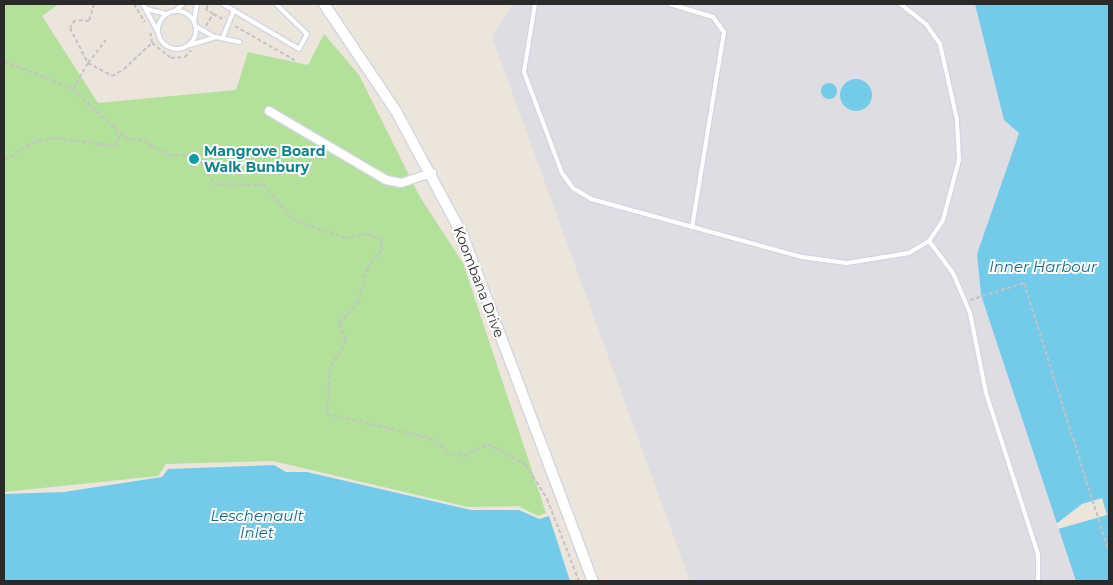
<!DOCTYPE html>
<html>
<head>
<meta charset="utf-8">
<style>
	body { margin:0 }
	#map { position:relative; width:1113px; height:585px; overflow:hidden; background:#ebe5dc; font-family:Montserrat,sans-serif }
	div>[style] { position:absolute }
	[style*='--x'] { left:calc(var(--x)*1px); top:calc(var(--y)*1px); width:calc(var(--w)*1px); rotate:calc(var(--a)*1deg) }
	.industrial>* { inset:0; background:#dfdde4 }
	.green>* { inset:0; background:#b3e09b }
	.water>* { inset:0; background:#73cbe9 }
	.round { border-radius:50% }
	.pier>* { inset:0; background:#ebe5dc }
	.path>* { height:2px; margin-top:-1px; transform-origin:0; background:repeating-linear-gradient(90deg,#c3c3c3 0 4px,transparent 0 6.5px) }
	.roads { filter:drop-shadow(1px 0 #d2d5e2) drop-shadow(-1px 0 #d2d5e2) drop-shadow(0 1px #d2d5e2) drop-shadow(0 -1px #d2d5e2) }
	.service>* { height:4px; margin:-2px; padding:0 2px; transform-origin:2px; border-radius:2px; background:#fff }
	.service>.ring { margin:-2px; padding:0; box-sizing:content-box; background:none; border:4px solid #fff; border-radius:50% }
	.minor>* { height:8px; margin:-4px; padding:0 4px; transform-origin:4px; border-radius:4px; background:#fff }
	.secondary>* { height:10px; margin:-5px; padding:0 5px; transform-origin:5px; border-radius:5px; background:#fff }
	.dots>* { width:14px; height:14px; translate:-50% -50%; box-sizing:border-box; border:2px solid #fff; border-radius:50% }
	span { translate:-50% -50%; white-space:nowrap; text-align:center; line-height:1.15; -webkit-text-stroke:4px #fff; paint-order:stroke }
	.culture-label { font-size:14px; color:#0d838f; font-weight:700 }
	.left { translate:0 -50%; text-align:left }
	.street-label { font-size:14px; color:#2a2a2a }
	.water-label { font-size:15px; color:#136a94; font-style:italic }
	.frame { position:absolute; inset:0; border:5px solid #2a2a2a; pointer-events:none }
</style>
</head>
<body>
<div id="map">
	<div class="industrial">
		<div style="clip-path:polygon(513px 4px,975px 4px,1004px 120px,1019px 133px,977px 254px,981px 295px,1076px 581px,690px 581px,492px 37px)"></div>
	</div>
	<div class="green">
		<div style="clip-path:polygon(4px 4px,59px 4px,42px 16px,98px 103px,236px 90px,248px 52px,308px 65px,324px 34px,359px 75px,420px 197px,463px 263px,546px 513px,538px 516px,518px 506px,468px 507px,273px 461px,166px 464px,158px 476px,4px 492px)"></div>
	</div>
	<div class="water">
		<div style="clip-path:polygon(975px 4px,1109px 4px,1109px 581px,1076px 581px,981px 295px,977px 254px,1019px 133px,1004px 120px)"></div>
		<div class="round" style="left:840px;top:79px;width:32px;height:32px"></div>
		<div class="round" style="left:821px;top:83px;width:16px;height:16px"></div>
		<div style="clip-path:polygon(274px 465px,286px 472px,307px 472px,471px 510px,519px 510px,539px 519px,549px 516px,570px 581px,4px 581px,4px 494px,64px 492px,162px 477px,168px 469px)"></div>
	</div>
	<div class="pier">
		<div style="clip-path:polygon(1102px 498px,1107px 515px,1058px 529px,1056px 524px,1082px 504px)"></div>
	</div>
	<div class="path">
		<div style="--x:94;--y:4;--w:18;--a:106"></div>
		<div style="--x:89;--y:21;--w:14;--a:-176"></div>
		<div style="--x:75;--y:20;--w:9;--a:122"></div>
		<div style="--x:70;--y:28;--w:39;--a:63"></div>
		<div style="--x:88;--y:63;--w:29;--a:-52"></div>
		<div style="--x:134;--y:4;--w:21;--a:59"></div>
		<div style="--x:213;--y:14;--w:11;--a:27"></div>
		<div style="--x:206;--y:26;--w:14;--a:-60"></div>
		<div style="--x:213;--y:14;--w:9;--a:-144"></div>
		<div style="--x:206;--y:9;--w:6;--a:-59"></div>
		<div style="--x:235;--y:26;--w:70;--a:29.8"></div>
		<div style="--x:152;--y:43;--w:24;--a:38"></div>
		<div style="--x:171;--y:58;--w:14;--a:-4"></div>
		<div style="--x:185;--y:57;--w:9;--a:-49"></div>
		<div style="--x:4;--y:61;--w:74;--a:22.1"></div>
		<div style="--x:73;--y:89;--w:71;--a:43.3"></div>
		<div style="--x:125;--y:138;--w:19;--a:9"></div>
		<div style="--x:144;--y:141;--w:29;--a:29"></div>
		<div style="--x:169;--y:155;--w:29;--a:2"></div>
		<div style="--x:198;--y:156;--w:32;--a:60"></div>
		<div style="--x:214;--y:184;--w:49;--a:1.2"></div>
		<div style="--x:263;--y:185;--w:45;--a:48.6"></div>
		<div style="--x:293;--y:219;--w:55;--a:20.1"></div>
		<div style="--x:345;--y:238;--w:23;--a:-10"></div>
		<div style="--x:368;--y:234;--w:14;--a:21"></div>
		<div style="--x:381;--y:239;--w:11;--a:85"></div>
		<div style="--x:382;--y:250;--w:23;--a:130"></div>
		<div style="--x:367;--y:268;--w:34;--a:104"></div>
		<div style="--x:359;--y:301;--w:30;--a:131"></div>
		<div style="--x:339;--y:324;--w:17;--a:66"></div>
		<div style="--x:346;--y:340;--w:33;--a:119"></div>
		<div style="--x:330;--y:369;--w:45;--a:93.8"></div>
		<div style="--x:327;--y:414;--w:106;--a:13.1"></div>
		<div style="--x:430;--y:438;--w:26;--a:37"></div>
		<div style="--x:451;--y:454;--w:13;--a:9"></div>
		<div style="--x:464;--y:456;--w:27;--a:-27"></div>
		<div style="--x:488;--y:444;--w:43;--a:28.9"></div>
		<div style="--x:526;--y:465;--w:40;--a:58"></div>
		<div style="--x:547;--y:499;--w:88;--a:68.7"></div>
		<div style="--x:73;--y:89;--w:30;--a:-60"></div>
		<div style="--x:88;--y:63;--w:27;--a:28"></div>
		<div style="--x:112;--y:76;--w:14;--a:-30"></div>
		<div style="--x:124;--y:69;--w:38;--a:-43"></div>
		<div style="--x:152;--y:43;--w:13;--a:-99"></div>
		<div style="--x:4;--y:160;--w:33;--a:-31"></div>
		<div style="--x:32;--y:143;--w:25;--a:-12"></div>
		<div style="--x:56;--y:138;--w:59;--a:7.9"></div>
		<div style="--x:114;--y:146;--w:13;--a:-58"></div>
		<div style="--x:970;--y:300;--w:57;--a:-17.5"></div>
		<div style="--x:1024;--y:283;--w:282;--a:72.5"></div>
	</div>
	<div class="roads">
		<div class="service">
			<div style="--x:143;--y:4;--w:30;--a:62"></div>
			<div style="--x:223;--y:4;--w:88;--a:30.6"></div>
			<div style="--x:299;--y:49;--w:17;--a:-62"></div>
			<div style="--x:307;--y:34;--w:43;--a:-135.9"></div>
			<div style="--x:535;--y:4;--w:69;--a:99.2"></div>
			<div style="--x:524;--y:72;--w:108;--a:69.4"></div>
			<div style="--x:562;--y:173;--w:19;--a:54"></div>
			<div style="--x:573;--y:188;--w:21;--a:31"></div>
			<div style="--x:591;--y:199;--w:219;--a:15.4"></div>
			<div style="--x:802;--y:257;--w:45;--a:7.6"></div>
			<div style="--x:847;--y:263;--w:63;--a:-9.2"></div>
			<div style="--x:909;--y:253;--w:23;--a:-31"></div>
			<div style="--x:929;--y:241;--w:25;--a:-56"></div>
			<div style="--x:943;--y:220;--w:62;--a:-75.1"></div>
			<div style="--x:959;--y:160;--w:40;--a:-92.9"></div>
			<div style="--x:957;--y:120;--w:78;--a:-102.6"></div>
			<div style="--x:940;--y:44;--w:24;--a:-125"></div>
			<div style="--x:926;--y:24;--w:33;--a:-142"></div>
			<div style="--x:670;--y:4;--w:45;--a:16.8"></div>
			<div style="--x:713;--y:17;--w:19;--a:54"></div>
			<div style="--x:724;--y:32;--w:198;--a:99.3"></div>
			<div style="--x:147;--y:9;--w:20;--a:15"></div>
			<div style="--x:175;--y:11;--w:11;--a:-41"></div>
			<div class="ring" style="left:158px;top:11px;width:34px;height:34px"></div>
			<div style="--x:194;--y:21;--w:17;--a:-80"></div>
			<div style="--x:195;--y:26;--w:23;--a:29"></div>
			<div style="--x:223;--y:37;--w:29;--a:-68"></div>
			<div style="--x:190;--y:45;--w:27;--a:-17"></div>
			<div style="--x:216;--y:37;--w:24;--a:12"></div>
			<div style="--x:929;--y:241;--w:40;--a:53"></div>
			<div style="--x:953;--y:273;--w:43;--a:67"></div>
			<div style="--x:970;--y:313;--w:82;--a:78.7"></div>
			<div style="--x:986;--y:393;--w:169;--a:72.1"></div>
			<div style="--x:1038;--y:554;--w:27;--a:90"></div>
		</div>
		<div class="minor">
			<div style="--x:269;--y:111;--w:136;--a:30.5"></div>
			<div style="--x:386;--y:180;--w:15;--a:11"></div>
			<div style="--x:401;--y:183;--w:33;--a:-18"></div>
		</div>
		<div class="secondary">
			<div style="--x:324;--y:4;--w:129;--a:56.1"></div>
			<div style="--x:396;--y:111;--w:142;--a:61.8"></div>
			<div style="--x:463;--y:236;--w:369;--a:69.4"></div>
		</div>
	</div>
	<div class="dots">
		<div style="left:194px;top:159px;background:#0f9aa8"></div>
	</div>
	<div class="culture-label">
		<span class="left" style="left:204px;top:159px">Mangrove Board<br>Walk Bunbury</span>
	</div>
	<div class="street-label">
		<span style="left:479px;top:282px;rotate:69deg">Koombana Drive</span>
	</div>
	<div class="water-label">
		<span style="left:1043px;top:267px">Inner Harbour</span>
		<span style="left:257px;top:524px">Leschenault<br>Inlet</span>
	</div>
	<div class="frame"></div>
</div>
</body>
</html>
